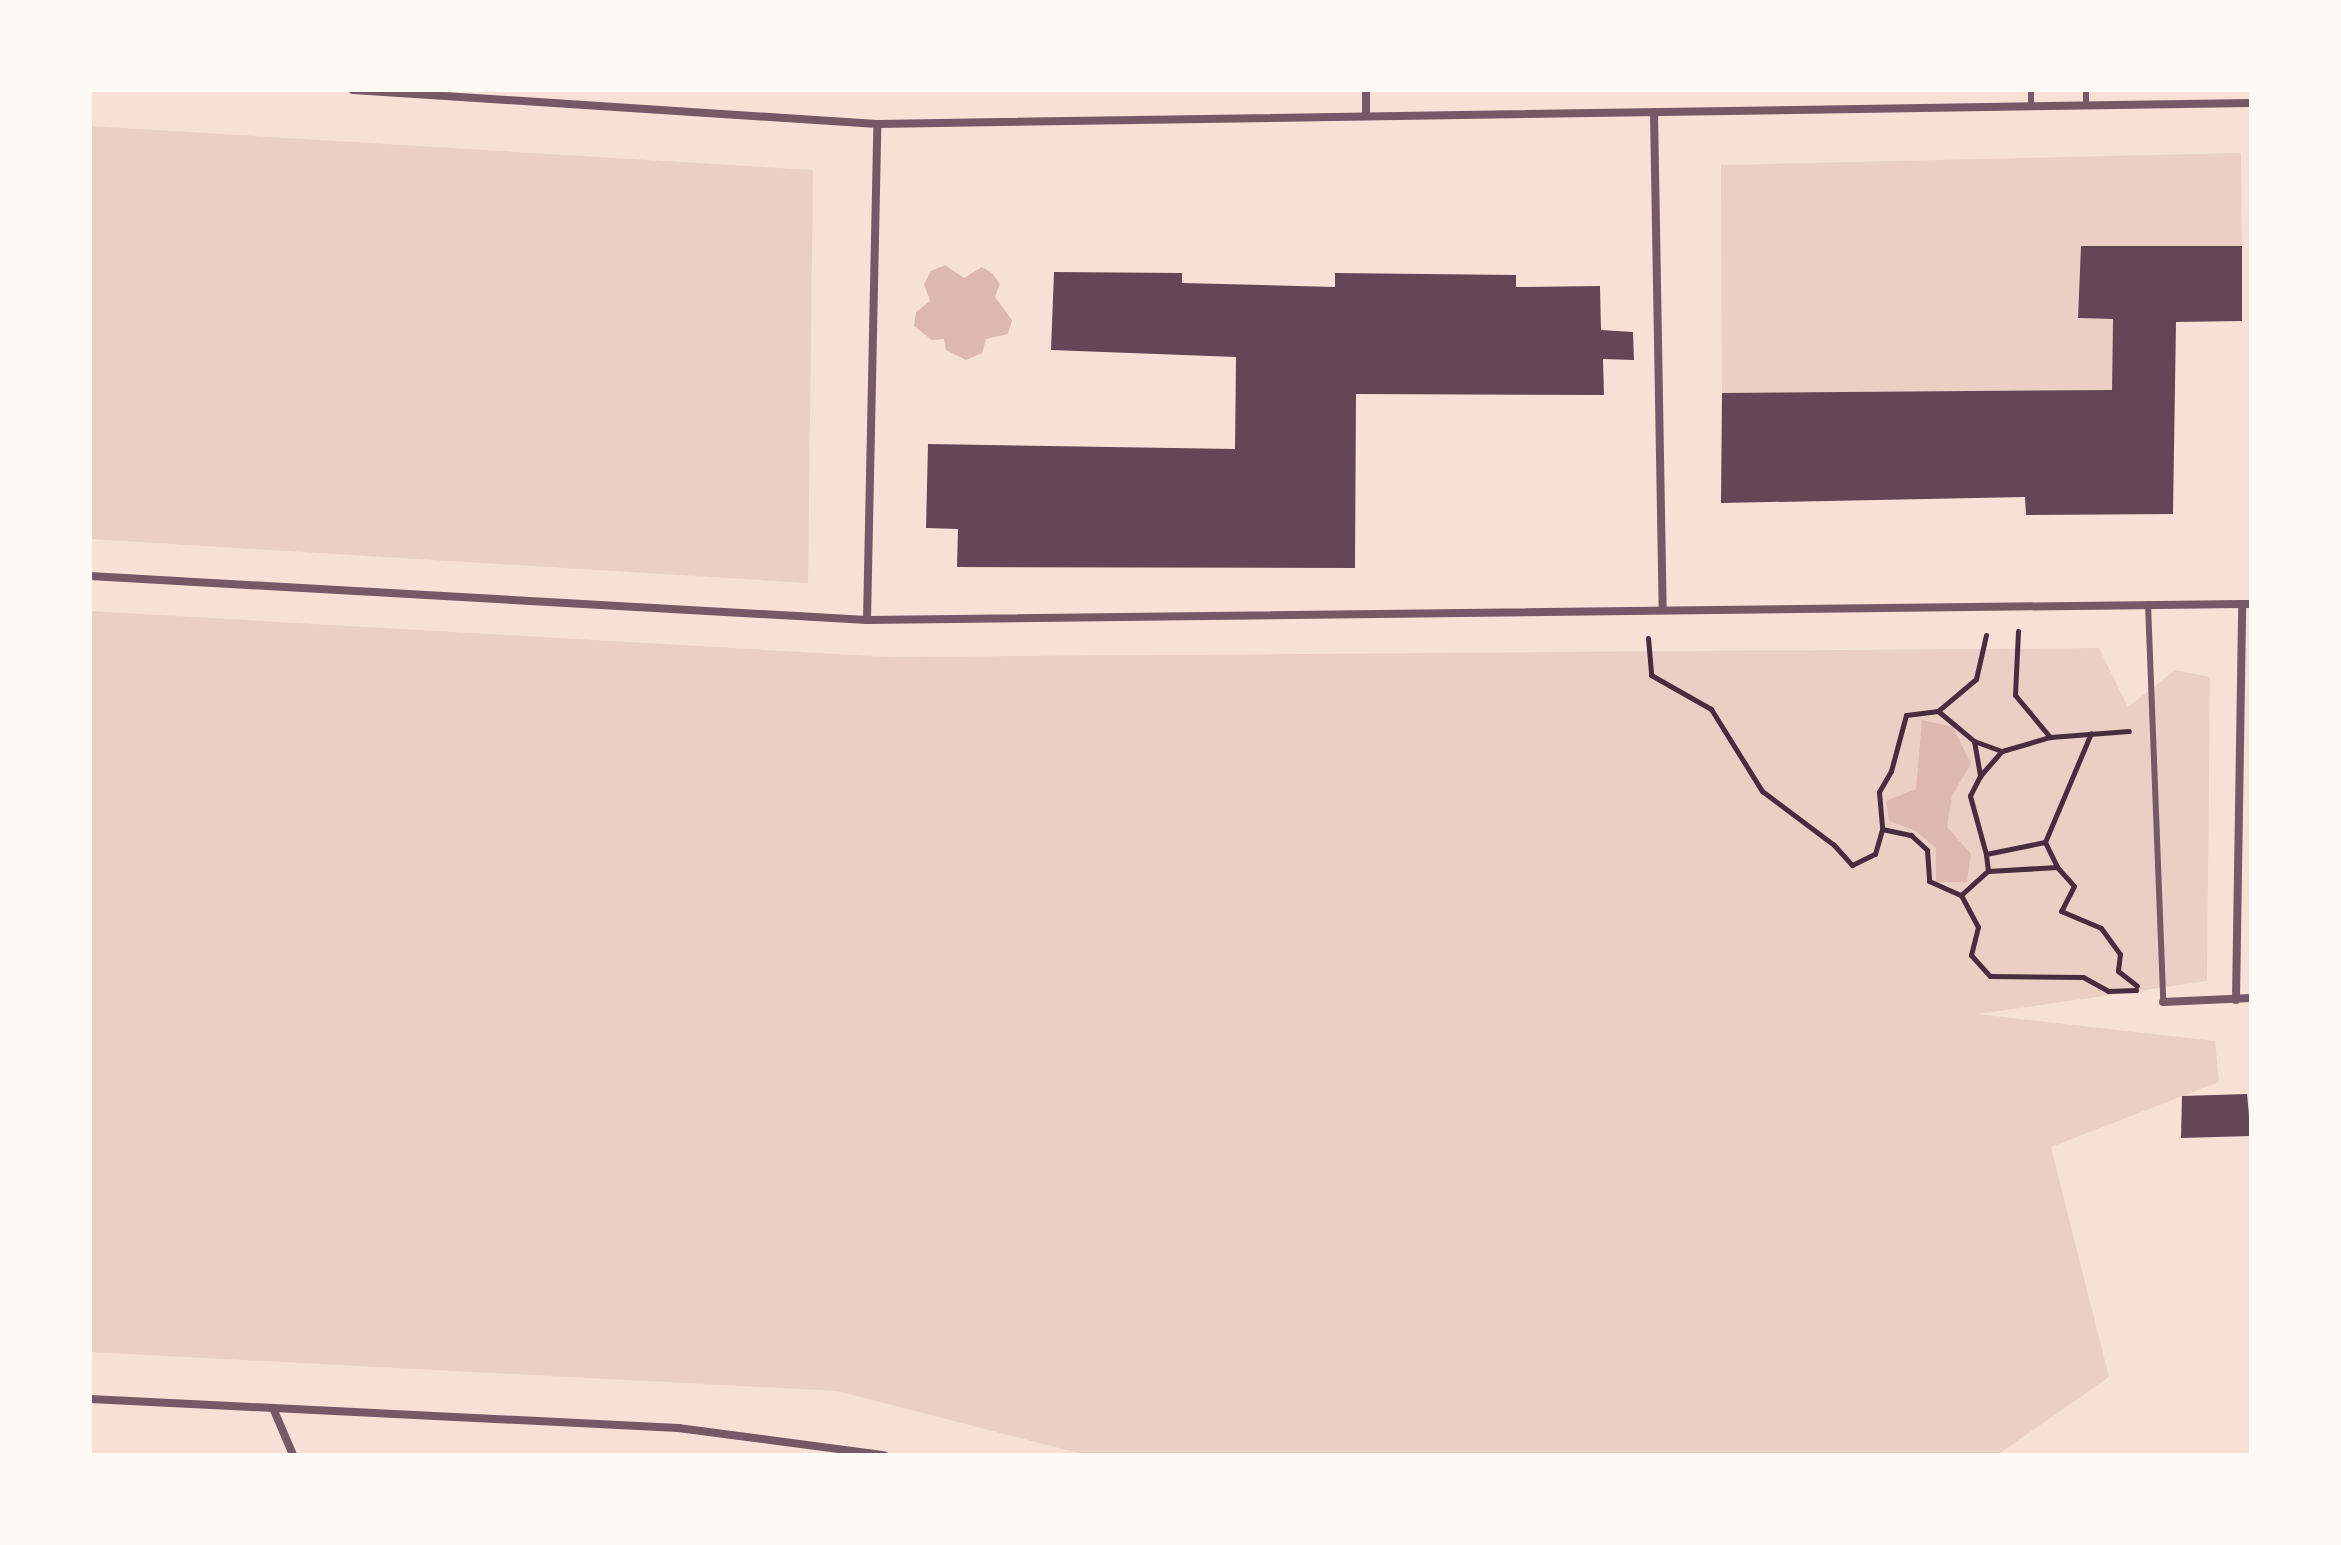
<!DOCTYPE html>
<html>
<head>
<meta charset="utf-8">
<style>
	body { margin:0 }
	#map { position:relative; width:2341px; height:1545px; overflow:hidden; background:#f7e1d7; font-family:Figtree,sans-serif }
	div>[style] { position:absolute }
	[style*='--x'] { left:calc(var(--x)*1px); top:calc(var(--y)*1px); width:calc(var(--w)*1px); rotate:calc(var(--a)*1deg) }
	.green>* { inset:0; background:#ebcfc5 }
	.water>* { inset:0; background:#dcb8b0 }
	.building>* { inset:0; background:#644757 }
	.path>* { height:5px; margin:-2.5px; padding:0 2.5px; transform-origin:2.5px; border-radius:2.5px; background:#4a2c40 }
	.service>* { height:6px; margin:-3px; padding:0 3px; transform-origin:3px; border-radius:3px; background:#755966 }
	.minor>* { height:8px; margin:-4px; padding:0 4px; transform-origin:4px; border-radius:4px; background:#755966 }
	span { translate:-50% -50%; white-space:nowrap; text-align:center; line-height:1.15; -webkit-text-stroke:6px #fffaf5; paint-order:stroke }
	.frame { position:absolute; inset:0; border:92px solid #fffaf5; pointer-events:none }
</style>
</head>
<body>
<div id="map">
	<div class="green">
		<div style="clip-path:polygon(90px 126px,813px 170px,808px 583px,90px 539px)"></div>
		<div style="clip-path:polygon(2241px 153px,2242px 246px,2081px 246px,2078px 318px,2113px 319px,2112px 390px,1722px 393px,1721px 165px)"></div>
		<div style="clip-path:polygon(90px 611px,889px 657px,2099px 648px,2128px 707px,2175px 670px,2210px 677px,2207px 981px,1978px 1014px,2215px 1041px,2219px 1082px,2051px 1147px,2109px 1377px,1997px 1455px,1086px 1455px,837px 1391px,90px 1352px)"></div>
	</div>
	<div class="water">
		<div style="clip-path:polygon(945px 265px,964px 278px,982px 267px,992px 273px,1000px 284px,995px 297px,1012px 320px,1008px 334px,986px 339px,982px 353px,966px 360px,946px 350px,944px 339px,932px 340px,914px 326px,916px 312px,930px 301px,924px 284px,931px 271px)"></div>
		<div style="clip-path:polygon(1922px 720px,1953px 727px,1971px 764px,1952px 795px,1947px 827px,1971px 854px,1967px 882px,1936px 882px,1936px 848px,1916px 831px,1889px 821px,1886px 801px,1916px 789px)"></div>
	</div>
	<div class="building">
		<div style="clip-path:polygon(2081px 246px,2242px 246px,2242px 321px,2176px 322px,2173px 514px,2026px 515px,2025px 497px,1721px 503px,1722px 393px,2112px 390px,2113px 319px,2078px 318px)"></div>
		<div style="clip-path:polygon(1054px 272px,1182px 273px,1182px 283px,1335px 287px,1335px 273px,1516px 275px,1516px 287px,1600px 286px,1601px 330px,1633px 332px,1634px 360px,1603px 359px,1604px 395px,1356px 394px,1355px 568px,957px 567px,958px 529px,926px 528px,928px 444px,1235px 449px,1236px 357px,1051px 350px)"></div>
		<div style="clip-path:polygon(2247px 1094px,2251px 1136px,2181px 1138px,2182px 1096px)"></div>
	</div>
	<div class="path">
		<div style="--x:2018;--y:631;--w:64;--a:92.7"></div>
		<div style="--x:2015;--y:695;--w:55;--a:50.2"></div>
		<div style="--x:2050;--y:737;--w:79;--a:-4.3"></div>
		<div style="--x:1986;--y:635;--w:45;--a:102.8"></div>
		<div style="--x:1976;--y:679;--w:50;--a:139.9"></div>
		<div style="--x:1938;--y:711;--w:47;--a:39.8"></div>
		<div style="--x:1974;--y:741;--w:30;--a:20"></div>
		<div style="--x:2002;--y:751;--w:50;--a:-16.3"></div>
		<div style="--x:1648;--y:638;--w:37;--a:85"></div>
		<div style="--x:1651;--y:675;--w:69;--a:29.5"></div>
		<div style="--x:1711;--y:709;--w:97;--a:58.1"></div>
		<div style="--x:1762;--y:791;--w:90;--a:36.9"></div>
		<div style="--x:1834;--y:845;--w:27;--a:48"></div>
		<div style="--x:1852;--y:865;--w:25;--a:-26"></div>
		<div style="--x:1875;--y:854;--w:26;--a:-74"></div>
		<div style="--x:1938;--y:711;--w:32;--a:173"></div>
		<div style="--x:1906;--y:715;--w:58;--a:105"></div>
		<div style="--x:1891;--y:771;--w:24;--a:120"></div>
		<div style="--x:1879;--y:792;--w:37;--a:85"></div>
		<div style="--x:1882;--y:829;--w:30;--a:12"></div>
		<div style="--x:1911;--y:835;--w:22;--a:43"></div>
		<div style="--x:1927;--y:850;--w:31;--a:86"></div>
		<div style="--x:1929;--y:881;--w:35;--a:24"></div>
		<div style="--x:1961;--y:895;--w:36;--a:-42"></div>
		<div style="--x:1988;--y:871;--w:17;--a:-97"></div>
		<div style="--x:1986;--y:854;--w:60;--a:-11.5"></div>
		<div style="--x:2045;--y:842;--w:118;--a:-67.1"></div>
		<div style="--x:1974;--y:741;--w:36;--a:80"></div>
		<div style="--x:1980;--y:776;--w:22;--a:117"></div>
		<div style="--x:1970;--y:796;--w:60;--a:74.6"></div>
		<div style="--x:1980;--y:776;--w:33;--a:-49"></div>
		<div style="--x:2045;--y:842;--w:28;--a:64"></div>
		<div style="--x:1988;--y:871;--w:69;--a:-3.3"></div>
		<div style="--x:2057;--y:867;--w:25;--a:48"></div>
		<div style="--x:2074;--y:886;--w:28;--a:117"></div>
		<div style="--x:2061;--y:911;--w:43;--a:23"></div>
		<div style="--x:2101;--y:928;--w:32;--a:54"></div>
		<div style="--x:2120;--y:954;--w:17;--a:97"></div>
		<div style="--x:2118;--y:971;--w:24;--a:38"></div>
		<div style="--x:1961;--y:895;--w:36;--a:62"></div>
		<div style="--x:1978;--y:927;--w:29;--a:104"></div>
		<div style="--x:1971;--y:955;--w:28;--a:48"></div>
		<div style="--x:1990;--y:976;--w:93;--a:0.6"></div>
		<div style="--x:2083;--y:977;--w:29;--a:29"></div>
		<div style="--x:2108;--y:991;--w:28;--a:-2"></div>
	</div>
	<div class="service">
		<div style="--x:2086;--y:106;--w:16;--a:-90"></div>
		<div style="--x:2031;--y:107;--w:17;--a:-90"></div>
		<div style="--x:2148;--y:604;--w:398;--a:87.8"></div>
	</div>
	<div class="minor">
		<div style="--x:353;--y:90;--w:525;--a:3.71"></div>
		<div style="--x:877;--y:124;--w:1374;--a:-0.88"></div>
		<div style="--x:1366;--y:90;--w:26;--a:90"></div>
		<div style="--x:1654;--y:112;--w:498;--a:89"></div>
		<div style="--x:90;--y:576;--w:778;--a:3.24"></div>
		<div style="--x:867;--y:620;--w:1375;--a:-0.67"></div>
		<div style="--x:867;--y:620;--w:496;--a:-88.8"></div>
		<div style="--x:2236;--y:1000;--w:396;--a:-89.1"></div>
		<div style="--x:2242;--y:604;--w:9;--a:0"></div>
		<div style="--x:2163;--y:1002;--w:88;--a:-2.6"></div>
		<div style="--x:90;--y:1399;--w:589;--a:2.82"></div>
		<div style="--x:678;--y:1428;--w:208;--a:7.5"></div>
		<div style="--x:273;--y:1408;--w:51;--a:66.9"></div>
	</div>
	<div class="frame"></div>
</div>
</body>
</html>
